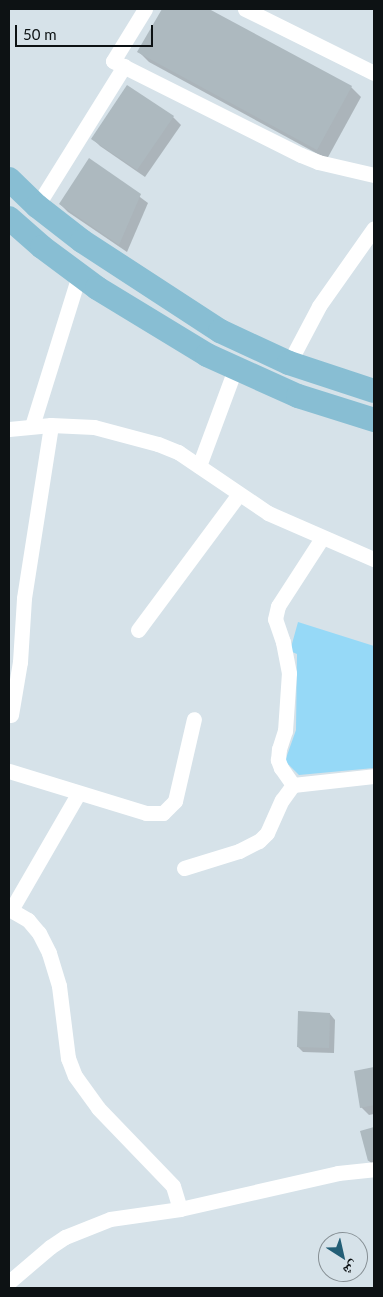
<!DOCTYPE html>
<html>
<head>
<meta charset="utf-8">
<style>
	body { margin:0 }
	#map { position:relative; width:383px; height:1297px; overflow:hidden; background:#d6e2e9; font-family:Lato,"Noto Naskh Arabic",sans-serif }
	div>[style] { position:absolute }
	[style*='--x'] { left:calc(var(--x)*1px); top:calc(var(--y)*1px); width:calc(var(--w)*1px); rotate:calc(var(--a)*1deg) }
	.green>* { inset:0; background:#96d9f7 }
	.shadow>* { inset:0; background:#0003 }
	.building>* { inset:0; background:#adb9bf }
	.minor>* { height:15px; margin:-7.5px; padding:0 7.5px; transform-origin:7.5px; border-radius:7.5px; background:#fff }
	.primary>* { height:24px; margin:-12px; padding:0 12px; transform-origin:12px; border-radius:12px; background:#88bed3 }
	span { translate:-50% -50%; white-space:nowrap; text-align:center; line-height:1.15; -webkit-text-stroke:4px #d6e2e9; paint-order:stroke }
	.frame { position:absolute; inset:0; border:10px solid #0d1214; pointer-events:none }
	.north { position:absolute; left:318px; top:1232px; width:50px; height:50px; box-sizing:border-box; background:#d6e2e9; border:1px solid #868f94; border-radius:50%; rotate:145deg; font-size:14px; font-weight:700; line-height:20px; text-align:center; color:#0d1214 }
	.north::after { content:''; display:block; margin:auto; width:18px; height:22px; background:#235e76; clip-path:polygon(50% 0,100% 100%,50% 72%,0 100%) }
	.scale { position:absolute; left:15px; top:25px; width:138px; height:22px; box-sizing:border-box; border:2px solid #0d1214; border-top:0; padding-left:6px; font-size:15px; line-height:18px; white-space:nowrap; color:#0d1214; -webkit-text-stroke:4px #d6e2e9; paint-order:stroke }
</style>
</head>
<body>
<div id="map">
	<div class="green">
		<div style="clip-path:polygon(298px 622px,374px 646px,374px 768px,299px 775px,285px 761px,296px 730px,297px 654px,290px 651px)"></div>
	</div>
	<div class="shadow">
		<div style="clip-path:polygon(163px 9px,206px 9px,351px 87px,361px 97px,327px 159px,149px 62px,139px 52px)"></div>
		<div style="clip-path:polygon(173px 117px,181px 125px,145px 177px,100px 146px,92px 138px)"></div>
		<div style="clip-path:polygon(90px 160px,148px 203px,127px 252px,68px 212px,60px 204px)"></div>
		<div style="clip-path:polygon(330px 1014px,335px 1020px,334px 1053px,303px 1052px,298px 1047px)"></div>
		<div style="clip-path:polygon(374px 1069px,374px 1114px,369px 1115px,361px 1107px,355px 1072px)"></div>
		<div style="clip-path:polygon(374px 1129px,374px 1166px,369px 1161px,362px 1132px)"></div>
	</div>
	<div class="building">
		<div style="clip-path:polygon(162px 9px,209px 9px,352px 86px,317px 150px,137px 52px)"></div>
		<div style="clip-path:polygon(127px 85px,174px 116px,137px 170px,91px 139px)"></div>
		<div style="clip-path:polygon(89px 158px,141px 194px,119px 245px,59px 204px)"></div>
		<div style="clip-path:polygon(298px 1011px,330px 1013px,329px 1048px,297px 1047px)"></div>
		<div style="clip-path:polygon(374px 1067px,374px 1105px,360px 1108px,354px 1071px)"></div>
		<div style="clip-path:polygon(374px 1127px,374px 1159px,368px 1161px,360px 1131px)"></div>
	</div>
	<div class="minor">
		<div style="--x:145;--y:9;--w:61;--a:121.6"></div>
		<div style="--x:113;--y:61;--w:210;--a:26.6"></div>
		<div style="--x:301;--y:155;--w:18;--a:22"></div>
		<div style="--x:318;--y:162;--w:57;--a:13.1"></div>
		<div style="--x:245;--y:9;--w:144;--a:26.4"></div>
		<div style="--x:37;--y:206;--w:165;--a:-58.1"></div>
		<div style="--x:289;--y:363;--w:64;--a:-62.2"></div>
		<div style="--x:319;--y:306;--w:95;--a:-54.8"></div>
		<div style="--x:32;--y:426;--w:158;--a:-72.7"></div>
		<div style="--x:9;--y:429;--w:42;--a:-5.4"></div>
		<div style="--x:51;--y:425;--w:43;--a:2.7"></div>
		<div style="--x:94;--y:427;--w:66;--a:14.9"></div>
		<div style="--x:158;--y:444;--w:22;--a:22"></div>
		<div style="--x:178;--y:452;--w:109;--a:34.1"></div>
		<div style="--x:268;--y:513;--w:116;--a:23.5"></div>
		<div style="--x:199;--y:466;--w:103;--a:-69.6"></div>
		<div style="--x:138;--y:630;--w:169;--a:-53.4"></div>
		<div style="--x:11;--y:715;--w:54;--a:-80.4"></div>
		<div style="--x:20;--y:662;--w:64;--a:-86.4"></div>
		<div style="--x:24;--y:598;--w:175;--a:-81.1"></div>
		<div style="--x:9;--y:771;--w:143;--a:17"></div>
		<div style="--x:146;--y:813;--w:17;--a:0"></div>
		<div style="--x:163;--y:813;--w:17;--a:-45"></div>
		<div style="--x:175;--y:801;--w:84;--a:-77"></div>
		<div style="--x:293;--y:785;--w:21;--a:-125"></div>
		<div style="--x:281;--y:768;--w:9;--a:-111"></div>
		<div style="--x:278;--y:760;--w:11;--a:-85"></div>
		<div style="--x:279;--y:749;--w:19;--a:-72"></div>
		<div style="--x:285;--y:731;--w:58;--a:-86.1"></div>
		<div style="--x:289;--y:673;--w:32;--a:-101"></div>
		<div style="--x:283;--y:642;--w:24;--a:-109"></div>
		<div style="--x:275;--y:619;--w:13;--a:-77"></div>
		<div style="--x:278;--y:606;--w:81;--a:-57.1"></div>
		<div style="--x:184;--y:868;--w:58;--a:-17.2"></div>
		<div style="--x:239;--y:851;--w:22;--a:-27"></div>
		<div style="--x:259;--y:841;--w:11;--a:-45"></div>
		<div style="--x:267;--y:833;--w:36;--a:-66"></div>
		<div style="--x:282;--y:800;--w:19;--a:-54"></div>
		<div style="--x:293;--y:785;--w:81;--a:-6.3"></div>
		<div style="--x:9;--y:909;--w:22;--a:30"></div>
		<div style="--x:28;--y:920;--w:17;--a:50"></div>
		<div style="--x:39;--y:933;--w:22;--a:63"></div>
		<div style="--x:49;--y:953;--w:34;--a:73"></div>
		<div style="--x:59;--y:986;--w:73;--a:82.9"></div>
		<div style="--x:68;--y:1058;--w:19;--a:69"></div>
		<div style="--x:75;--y:1076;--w:39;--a:54"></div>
		<div style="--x:98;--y:1108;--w:108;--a:46.1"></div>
		<div style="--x:173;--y:1186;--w:24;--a:73"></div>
		<div style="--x:11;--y:910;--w:134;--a:-60"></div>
		<div style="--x:9;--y:1282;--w:54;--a:-40.5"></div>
		<div style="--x:50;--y:1247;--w:18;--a:-34"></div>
		<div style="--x:65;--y:1237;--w:48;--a:-21.8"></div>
		<div style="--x:110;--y:1219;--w:71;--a:-8.1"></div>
		<div style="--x:180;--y:1209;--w:162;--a:-12.8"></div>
		<div style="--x:338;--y:1173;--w:36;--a:-6"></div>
	</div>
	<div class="primary">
		<div style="--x:9;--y:179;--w:39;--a:44"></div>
		<div style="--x:37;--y:206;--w:57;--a:37.9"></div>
		<div style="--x:82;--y:241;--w:165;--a:33.1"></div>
		<div style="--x:220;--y:331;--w:76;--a:24.9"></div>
		<div style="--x:289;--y:363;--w:89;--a:18.2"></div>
		<div style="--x:9;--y:218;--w:44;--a:41.3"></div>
		<div style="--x:42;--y:247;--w:69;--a:36.7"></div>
		<div style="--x:97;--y:288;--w:129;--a:31.3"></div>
		<div style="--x:207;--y:355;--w:100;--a:24.3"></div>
		<div style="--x:298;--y:396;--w:80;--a:17.5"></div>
	</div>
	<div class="frame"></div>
	<div class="north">ش</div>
	<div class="scale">50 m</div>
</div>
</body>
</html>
